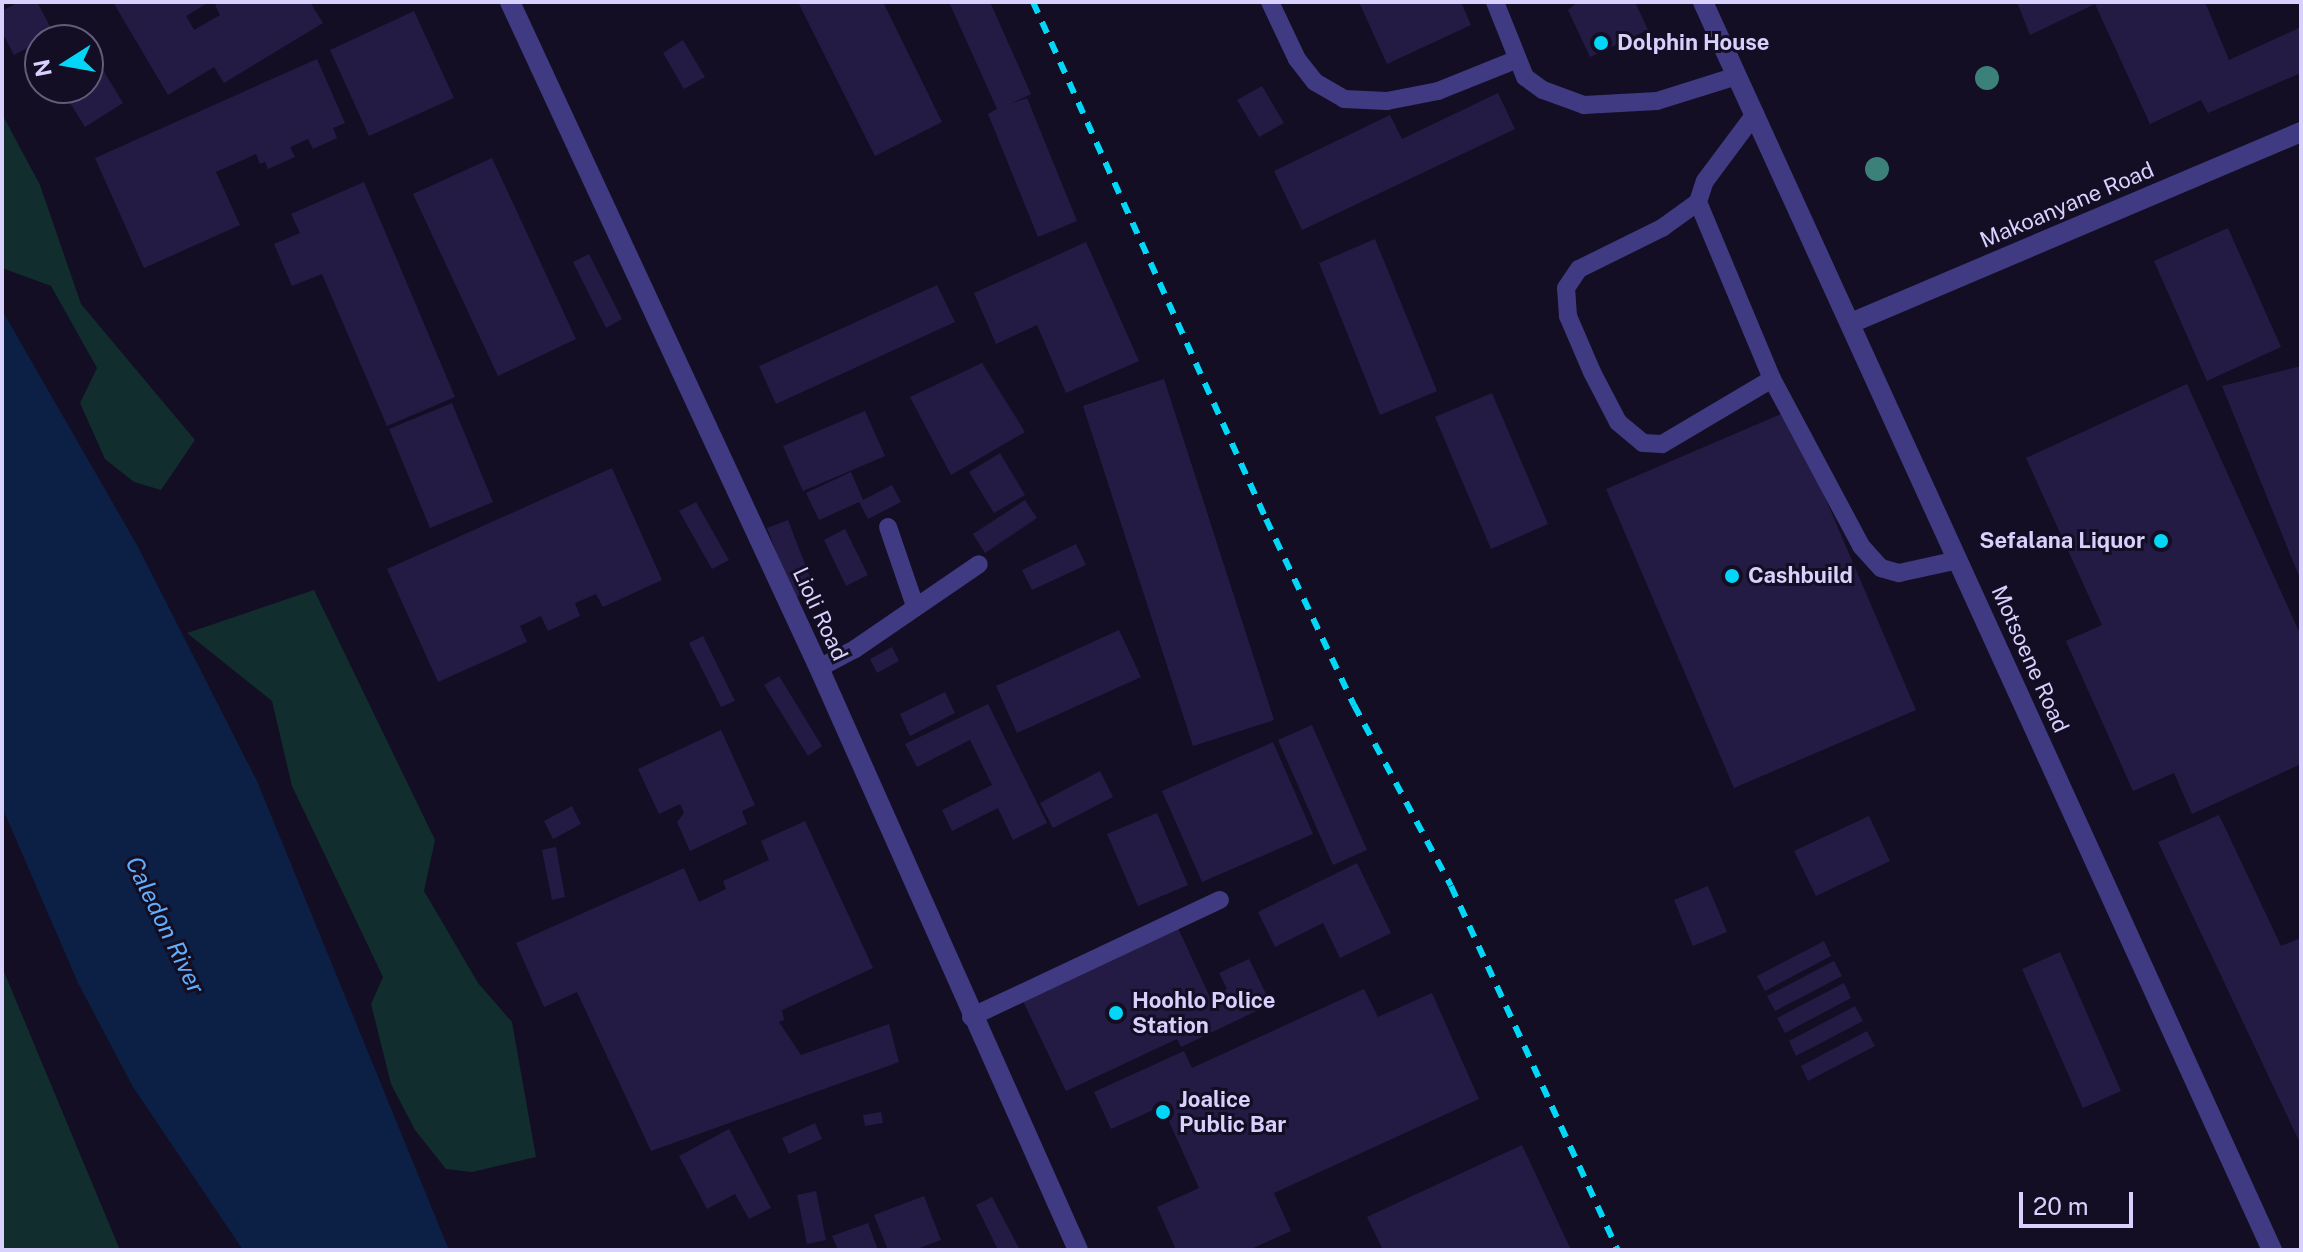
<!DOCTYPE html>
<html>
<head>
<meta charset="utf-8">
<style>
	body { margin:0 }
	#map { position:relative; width:2303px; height:1252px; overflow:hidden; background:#130e23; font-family:"Public Sans",sans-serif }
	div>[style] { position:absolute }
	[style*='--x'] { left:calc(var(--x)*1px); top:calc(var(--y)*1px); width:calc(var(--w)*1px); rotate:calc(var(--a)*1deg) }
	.green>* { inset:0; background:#112d2d }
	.water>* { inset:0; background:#0c1f44 }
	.building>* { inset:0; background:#241b44 }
	.lane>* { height:18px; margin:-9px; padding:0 9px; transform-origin:9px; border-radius:9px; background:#3f3a81 }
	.street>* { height:20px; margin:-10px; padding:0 10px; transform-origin:10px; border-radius:10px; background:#3f3a81 }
	.rail>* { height:6px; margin-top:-3px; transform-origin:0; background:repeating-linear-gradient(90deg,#04d6f7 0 12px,transparent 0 22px) }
	.trees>* { width:24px; height:24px; margin:-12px; border-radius:50%; background:#3c807a }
	.dots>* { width:22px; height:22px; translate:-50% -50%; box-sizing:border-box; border:4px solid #130e23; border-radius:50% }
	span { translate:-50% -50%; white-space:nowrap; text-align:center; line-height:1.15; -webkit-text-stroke:6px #130e23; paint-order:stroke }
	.poi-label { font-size:22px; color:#d8d1fe; font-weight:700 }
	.left { translate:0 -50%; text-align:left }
	.right { translate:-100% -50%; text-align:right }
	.street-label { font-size:22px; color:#d8d1fe }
	.water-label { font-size:24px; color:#61affc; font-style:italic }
	.frame { position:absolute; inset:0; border:4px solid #d8d1fe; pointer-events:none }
	.north { position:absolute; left:24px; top:24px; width:80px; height:80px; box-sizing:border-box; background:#130e23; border:2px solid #625c7b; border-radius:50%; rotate:259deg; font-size:22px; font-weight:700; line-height:32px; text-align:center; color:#d8d1fe }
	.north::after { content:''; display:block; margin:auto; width:28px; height:36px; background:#04d6f7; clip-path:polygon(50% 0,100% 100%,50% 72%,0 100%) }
	.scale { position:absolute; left:2019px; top:1192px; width:114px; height:36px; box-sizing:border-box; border:4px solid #d8d1fe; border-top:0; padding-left:10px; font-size:24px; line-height:28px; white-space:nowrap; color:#d8d1fe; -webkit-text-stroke:6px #130e23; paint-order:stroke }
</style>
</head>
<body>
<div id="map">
	<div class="green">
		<div style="clip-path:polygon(2px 114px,40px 185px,81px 304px,195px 440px,161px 490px,134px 482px,105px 459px,80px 403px,97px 368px,51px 286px,2px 268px)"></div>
		<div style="clip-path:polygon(314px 590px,435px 840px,424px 891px,478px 983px,512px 1022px,536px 1157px,472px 1172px,446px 1169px,415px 1130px,391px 1084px,371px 1004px,383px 977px,292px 786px,272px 701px,187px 633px)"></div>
		<div style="clip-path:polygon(2px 967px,120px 1250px,2px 1250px)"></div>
	</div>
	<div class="water">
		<div style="clip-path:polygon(2px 310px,137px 545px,257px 781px,449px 1250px,243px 1250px,133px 1087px,78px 983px,2px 807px)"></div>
	</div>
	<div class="building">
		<div style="clip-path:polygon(19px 2px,37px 2px,54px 34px,14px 55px,2px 32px,2px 11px)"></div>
		<div style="clip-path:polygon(113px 2px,209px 2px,186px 16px,194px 30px,220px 15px,215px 5px,220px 2px,310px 2px,323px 23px,224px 83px,214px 67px,168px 95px)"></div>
		<div style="clip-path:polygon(798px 2px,883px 2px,942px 122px,875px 156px)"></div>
		<div style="clip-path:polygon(949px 2px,990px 2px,1031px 94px,1010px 104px,1027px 98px,1077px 221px,1038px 237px,988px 114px,997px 109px)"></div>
		<div style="clip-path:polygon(1359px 2px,1461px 2px,1471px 25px,1387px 64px)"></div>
		<div style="clip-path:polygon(1578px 2px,1635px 2px,1648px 30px,1590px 57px,1568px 10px)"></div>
		<div style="clip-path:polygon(2017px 2px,2205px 2px,2229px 60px,2301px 27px,2301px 73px,2208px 113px,2201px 100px,2150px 124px,2095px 4px,2030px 35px)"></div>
		<div style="clip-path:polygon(414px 11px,454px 98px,369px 136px,330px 50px)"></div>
		<div style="clip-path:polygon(683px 40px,705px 77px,684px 89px,663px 53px)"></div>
		<div style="clip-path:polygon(94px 55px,123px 103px,85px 127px,61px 88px,88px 88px,88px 59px)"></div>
		<div style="clip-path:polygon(317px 59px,345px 123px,333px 128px,337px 138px,313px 149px,308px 139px,290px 147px,295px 157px,268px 169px,265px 162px,260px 164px,256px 154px,216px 172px,240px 225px,144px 268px,95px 158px)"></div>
		<div style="clip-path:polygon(1262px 86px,1284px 123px,1259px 137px,1237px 100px)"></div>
		<div style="clip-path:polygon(1498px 93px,1515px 129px,1302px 230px,1274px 171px,1390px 115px,1402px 139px)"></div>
		<div style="clip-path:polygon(492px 158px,576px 339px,498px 376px,413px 194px)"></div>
		<div style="clip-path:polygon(364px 182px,455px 397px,387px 426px,322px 274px,292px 286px,274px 244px,300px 233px,291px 214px)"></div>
		<div style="clip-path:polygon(2228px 228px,2281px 347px,2207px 381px,2154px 261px)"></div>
		<div style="clip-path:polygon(1375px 239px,1437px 391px,1380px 415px,1319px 263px)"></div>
		<div style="clip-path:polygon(1086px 242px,1139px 361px,1066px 393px,1037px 325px,996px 344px,974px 293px)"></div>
		<div style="clip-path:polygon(589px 254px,622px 319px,606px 328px,573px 262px)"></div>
		<div style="clip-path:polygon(937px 285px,955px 322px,776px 404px,759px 366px)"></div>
		<div style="clip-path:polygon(982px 363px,1025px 432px,951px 475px,910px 397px)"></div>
		<div style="clip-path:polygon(2301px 366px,2301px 581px,2222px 386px)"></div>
		<div style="clip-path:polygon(1164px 379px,1274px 720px,1193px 746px,1083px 406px)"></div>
		<div style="clip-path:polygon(2187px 384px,2301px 636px,2301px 764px,2192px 814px,2174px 773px,2133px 791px,2066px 641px,2102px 625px,2026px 458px)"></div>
		<div style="clip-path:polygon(1492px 393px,1548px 524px,1491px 549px,1435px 417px)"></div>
		<div style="clip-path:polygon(452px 403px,493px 502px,430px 528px,389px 429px)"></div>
		<div style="clip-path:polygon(865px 411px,885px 456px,803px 491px,783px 446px)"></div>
		<div style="clip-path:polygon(1788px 411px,1916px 710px,1734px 788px,1606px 489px)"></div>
		<div style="clip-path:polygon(1000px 453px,1025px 495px,994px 513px,969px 472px)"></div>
		<div style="clip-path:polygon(612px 468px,662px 580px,603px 607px,596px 594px,575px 603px,580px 616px,548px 631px,541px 616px,520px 626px,527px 642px,438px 682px,387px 569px)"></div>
		<div style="clip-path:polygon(851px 472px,863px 500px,892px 485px,901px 502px,868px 519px,859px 502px,819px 520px,806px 493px)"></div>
		<div style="clip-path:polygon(1025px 500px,1037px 518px,985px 553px,973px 534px)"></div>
		<div style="clip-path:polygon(696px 502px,729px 560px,712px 569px,679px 511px)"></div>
		<div style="clip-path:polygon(788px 520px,815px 590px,794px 598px,767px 528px)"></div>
		<div style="clip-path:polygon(845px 529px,868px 575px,846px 586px,824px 540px)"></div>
		<div style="clip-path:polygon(1076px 544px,1086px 565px,1032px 590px,1022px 570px)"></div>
		<div style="clip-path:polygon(1119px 630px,1141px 677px,1017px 733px,996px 686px)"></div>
		<div style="clip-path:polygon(703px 636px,735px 701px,721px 707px,689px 643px)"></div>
		<div style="clip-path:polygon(892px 647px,899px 661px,877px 673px,870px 659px)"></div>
		<div style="clip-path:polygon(779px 676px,822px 746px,808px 756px,764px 685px)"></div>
		<div style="clip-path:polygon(945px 692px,955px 713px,910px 736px,900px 714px)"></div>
		<div style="clip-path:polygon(988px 704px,1047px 823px,1013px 840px,998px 808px,952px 831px,942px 810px,992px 785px,970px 740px,917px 767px,905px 744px)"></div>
		<div style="clip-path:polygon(1312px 725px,1367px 850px,1333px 865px,1278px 740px)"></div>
		<div style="clip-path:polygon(721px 730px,755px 805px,742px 811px,747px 824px,690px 851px,677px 822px,684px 813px,680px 804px,659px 814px,638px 769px)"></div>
		<div style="clip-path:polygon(1273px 742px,1313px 834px,1202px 882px,1162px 791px)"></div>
		<div style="clip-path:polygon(1100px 771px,1113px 797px,1053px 828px,1040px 803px)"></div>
		<div style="clip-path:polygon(572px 806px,581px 824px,553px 839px,544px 821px)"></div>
		<div style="clip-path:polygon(1157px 813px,1188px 885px,1138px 906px,1107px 834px)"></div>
		<div style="clip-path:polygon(2219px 815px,2281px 946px,2301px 938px,2301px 1145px,2158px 842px)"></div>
		<div style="clip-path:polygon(1869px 816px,1890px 861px,1816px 896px,1794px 851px)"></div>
		<div style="clip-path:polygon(805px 821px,873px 968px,782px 1010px,784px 1020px,779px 1022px,801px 1055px,889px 1024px,899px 1062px,651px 1151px,577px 992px,544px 1007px,516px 943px,684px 868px,699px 902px,726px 889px,723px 881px,769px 860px,761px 841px)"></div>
		<div style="clip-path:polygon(556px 847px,565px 897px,552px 900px,542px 850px)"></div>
		<div style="clip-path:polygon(1357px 863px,1391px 933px,1340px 958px,1323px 923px,1275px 947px,1258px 912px)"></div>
		<div style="clip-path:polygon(1708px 886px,1727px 932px,1693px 946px,1674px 900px)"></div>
		<div style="clip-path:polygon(1177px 926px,1210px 997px,1227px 989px,1219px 973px,1249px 959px,1271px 1004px,1181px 1047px,1177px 1039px,1066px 1091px,1022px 999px)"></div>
		<div style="clip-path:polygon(1824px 941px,1831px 956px,1765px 991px,1757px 976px)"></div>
		<div style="clip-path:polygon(2060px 952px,2121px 1091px,2083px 1108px,2022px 969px)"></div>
		<div style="clip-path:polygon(1834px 961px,1842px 976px,1775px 1011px,1767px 996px)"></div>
		<div style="clip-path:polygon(1844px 983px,1851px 998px,1785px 1033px,1777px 1018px)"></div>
		<div style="clip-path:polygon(1364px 989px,1378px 1017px,1432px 993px,1479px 1099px,1274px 1193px,1291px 1231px,1249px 1250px,1176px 1250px,1157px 1207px,1199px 1188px,1162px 1106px,1111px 1129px,1094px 1092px,1184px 1051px,1192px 1068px)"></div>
		<div style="clip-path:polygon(1855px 1006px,1863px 1021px,1796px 1056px,1789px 1041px)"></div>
		<div style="clip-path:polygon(1867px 1031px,1875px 1046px,1808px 1081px,1801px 1066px)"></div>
		<div style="clip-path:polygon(881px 1112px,883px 1123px,865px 1126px,863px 1115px)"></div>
		<div style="clip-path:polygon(815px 1123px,822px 1139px,789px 1154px,782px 1138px)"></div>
		<div style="clip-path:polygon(729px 1129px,771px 1208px,749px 1219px,735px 1194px,707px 1209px,679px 1156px)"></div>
		<div style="clip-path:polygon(1522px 1145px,1571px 1250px,1383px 1250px,1367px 1217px)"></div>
		<div style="clip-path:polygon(816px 1191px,826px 1240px,807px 1244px,797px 1195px)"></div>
		<div style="clip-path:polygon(924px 1196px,941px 1240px,914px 1250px,888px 1250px,874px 1215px)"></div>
		<div style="clip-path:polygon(992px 1197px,1020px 1250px,998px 1250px,976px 1205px)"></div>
		<div style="clip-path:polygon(868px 1223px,878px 1250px,838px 1250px,832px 1236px)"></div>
	</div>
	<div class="lane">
		<div style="--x:1270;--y:2;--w:63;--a:64.7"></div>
		<div style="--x:1297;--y:59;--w:29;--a:52"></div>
		<div style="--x:1315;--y:82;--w:34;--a:30"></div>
		<div style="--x:1344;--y:99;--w:43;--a:2.7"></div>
		<div style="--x:1387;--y:101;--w:52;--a:-11.1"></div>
		<div style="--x:1438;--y:91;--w:83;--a:-21.9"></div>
		<div style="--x:1495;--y:2;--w:81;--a:68.2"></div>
		<div style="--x:1525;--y:77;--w:22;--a:36"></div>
		<div style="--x:1543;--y:90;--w:44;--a:20.1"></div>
		<div style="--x:1584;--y:105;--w:73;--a:-3.1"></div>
		<div style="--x:1657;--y:101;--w:84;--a:-17.4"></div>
		<div style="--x:1698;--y:202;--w:192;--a:67.3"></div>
		<div style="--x:1772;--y:379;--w:128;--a:149.4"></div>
		<div style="--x:1662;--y:444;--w:19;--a:-177"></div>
		<div style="--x:1643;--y:443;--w:33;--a:-140"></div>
		<div style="--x:1618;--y:422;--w:56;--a:-117.5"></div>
		<div style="--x:1592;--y:372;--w:61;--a:-113.2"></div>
		<div style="--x:1568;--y:316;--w:28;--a:-94"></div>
		<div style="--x:1566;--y:288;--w:23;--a:-56"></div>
		<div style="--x:1579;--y:269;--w:93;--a:-26.3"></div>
		<div style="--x:1662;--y:228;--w:44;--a:-35.8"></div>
		<div style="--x:1698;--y:202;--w:22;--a:-72"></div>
		<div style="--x:1705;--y:181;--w:84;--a:-53.3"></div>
		<div style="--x:1772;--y:379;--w:189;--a:61.9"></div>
		<div style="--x:1861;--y:546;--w:30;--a:48"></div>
		<div style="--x:1881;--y:568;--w:19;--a:16"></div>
		<div style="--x:1899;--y:573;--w:60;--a:-12.4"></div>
		<div style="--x:888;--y:527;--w:83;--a:71.1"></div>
		<div style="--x:819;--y:668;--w:41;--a:-27.8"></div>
		<div style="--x:855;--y:649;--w:150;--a:-34.4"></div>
		<div style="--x:971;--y:1017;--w:275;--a:-25.2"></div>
	</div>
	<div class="street">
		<div style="--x:510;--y:2;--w:734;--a:65.11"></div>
		<div style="--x:819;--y:668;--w:637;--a:66.01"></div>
		<div style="--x:1703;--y:2;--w:1372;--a:65.49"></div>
		<div style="--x:1851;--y:323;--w:489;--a:-23"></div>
	</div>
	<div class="rail">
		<div style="--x:1033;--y:2;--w:567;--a:65.74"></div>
		<div style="--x:1266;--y:519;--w:206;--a:64.7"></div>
		<div style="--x:1354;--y:705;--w:205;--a:61.8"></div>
		<div style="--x:1451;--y:886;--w:400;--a:65.4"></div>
	</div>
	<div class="trees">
		<div style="left:1987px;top:78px"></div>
		<div style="left:1877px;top:169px"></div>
	</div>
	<div class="dots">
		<div style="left:1601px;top:43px;background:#04d6f7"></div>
		<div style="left:2161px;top:541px;background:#04d6f7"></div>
		<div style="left:1732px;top:576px;background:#04d6f7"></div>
		<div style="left:1116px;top:1013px;background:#04d6f7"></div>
		<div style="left:1163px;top:1112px;background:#04d6f7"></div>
	</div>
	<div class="poi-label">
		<span class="left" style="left:1617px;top:43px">Dolphin House</span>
		<span class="right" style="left:2145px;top:541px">Sefalana Liquor</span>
		<span class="left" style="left:1748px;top:576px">Cashbuild</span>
		<span class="left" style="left:1132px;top:1013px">Hoohlo Police<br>Station</span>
		<span class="left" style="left:1179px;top:1112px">Joalice<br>Public Bar</span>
	</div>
	<div class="street-label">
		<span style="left:2067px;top:205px;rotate:-23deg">Makoanyane Road</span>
		<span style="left:820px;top:614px;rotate:65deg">Lioli Road</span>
		<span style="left:2030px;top:659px;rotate:66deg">Motsoene Road</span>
	</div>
	<div class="water-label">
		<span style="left:165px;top:925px;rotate:64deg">Caledon River</span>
	</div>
	<div class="frame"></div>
	<div class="north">N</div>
	<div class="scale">20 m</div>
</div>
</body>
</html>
